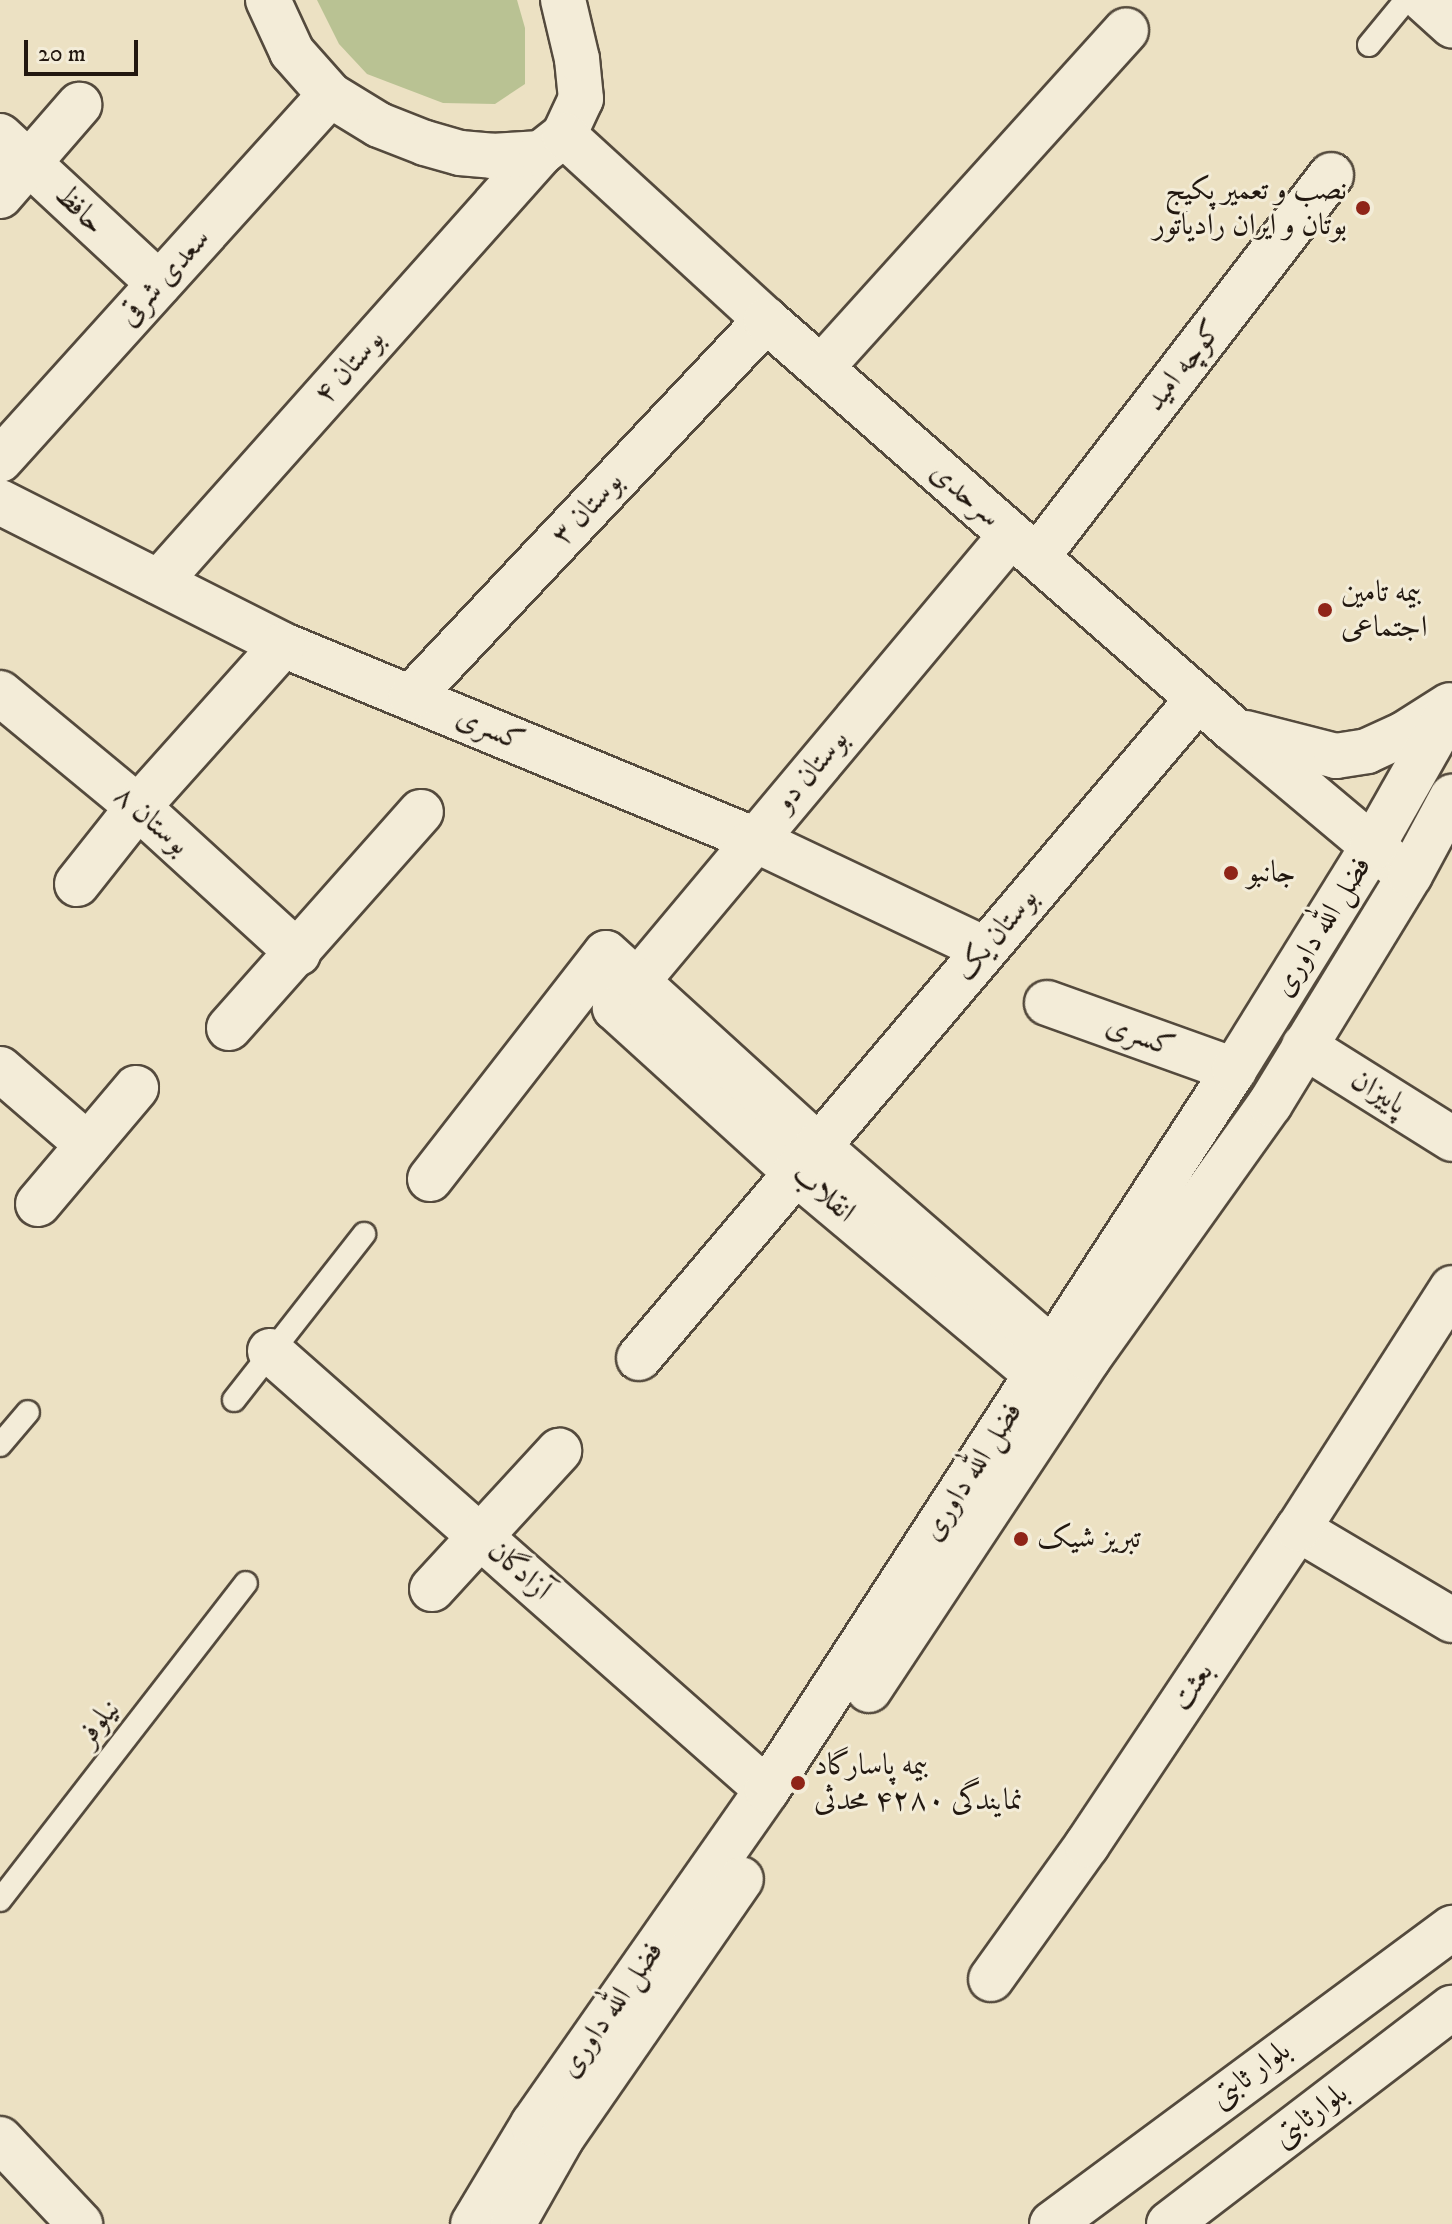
<!DOCTYPE html>
<html>
<head>
<meta charset="utf-8">
<style>
	body { margin:0 }
	#map { position:relative; width:1452px; height:2224px; overflow:hidden; background:#ece1c3; font-family:"IM FELL DW Pica",Amiri,serif }
	div>[style] { position:absolute }
	[style*='--x'] { left:calc(var(--x)*1px); top:calc(var(--y)*1px); width:calc(var(--w)*1px); rotate:calc(var(--a)*1deg) }
	.green>* { inset:0; background:#b9c293 }
	.roads { filter:drop-shadow(2px 0 #544a3d) drop-shadow(-2px 0 #544a3d) drop-shadow(0 2px #544a3d) drop-shadow(0 -2px #544a3d) }
	.lane>* { height:22px; margin:-11px; padding:0 11px; transform-origin:11px; border-radius:11px; background:#f3ecd8 }
	.street>* { height:44px; margin:-22px; padding:0 22px; transform-origin:22px; border-radius:22px; background:#f3ecd8 }
	.secondary>* { height:44px; margin:-22px; padding:0 22px; transform-origin:22px; border-radius:22px; background:#f3ecd8 }
	.dots>* { width:22px; height:22px; translate:-50% -50%; box-sizing:border-box; border:4px solid #f3ecd8; border-radius:50% }
	span { translate:-50% -50%; white-space:nowrap; text-align:center; line-height:1.15; -webkit-text-stroke:6px #f3ecd8; paint-order:stroke }
	.poi-label { font-size:30px; color:#221810 }
	.right { translate:-100% -50%; text-align:right }
	.left { translate:0 -50%; text-align:left }
	.street-label { font-size:30px; color:#221810 }
	.scale { position:absolute; left:24px; top:40px; width:114px; height:36px; box-sizing:border-box; border:4px solid #221810; border-top:0; padding-left:10px; font-size:24px; line-height:28px; white-space:nowrap; color:#221810; -webkit-text-stroke:6px #f3ecd8; paint-order:stroke }
</style>
</head>
<body>
<div id="map">
	<div class="green">
		<div style="clip-path:polygon(317px 0,517px 0,525px 28px,525px 84px,495px 104px,443px 103px,367px 74px,339px 44px)"></div>
	</div>
	<div class="roads">
		<div class="lane">
			<div style="--x:1369;--y:45;--w:58;--a:-50.6"></div>
			<div style="--x:234;--y:1400;--w:211;--a:-51.9"></div>
			<div style="--x:0;--y:1445;--w:43;--a:-49.7"></div>
			<div style="--x:0;--y:1900;--w:401;--a:-52.2"></div>
		</div>
		<div class="street">
			<div style="--x:1424;--y:0;--w:38;--a:42"></div>
			<div style="--x:0;--y:136;--w:217;--a:42.9"></div>
			<div style="--x:0;--y:196;--w:121;--a:-49"></div>
			<div style="--x:821;--y:368;--w:455;--a:-47.9"></div>
			<div style="--x:0;--y:460;--w:492;--a:-47.9"></div>
			<div style="--x:0;--y:502;--w:317;--a:26.8"></div>
			<div style="--x:283;--y:645;--w:508;--a:22.43"></div>
			<div style="--x:753;--y:839;--w:257;--a:25.4"></div>
			<div style="--x:1011;--y:535;--w:617;--a:129.94"></div>
			<div style="--x:615;--y:1008;--w:244;--a:42.3"></div>
			<div style="--x:795;--y:1172;--w:314;--a:40"></div>
			<div style="--x:1037;--y:557;--w:482;--a:-52.4"></div>
			<div style="--x:159;--y:582;--w:574;--a:-48.32"></div>
			<div style="--x:0;--y:693;--w:179;--a:39.6"></div>
			<div style="--x:138;--y:807;--w:217;--a:42.4"></div>
			<div style="--x:411;--y:697;--w:518;--a:-46.72"></div>
			<div style="--x:77;--y:884;--w:98;--a:-51.6"></div>
			<div style="--x:138;--y:807;--w:217;--a:-48.2"></div>
			<div style="--x:1047;--y:1003;--w:199;--a:19.7"></div>
			<div style="--x:229;--y:1028;--w:289;--a:-48.4"></div>
			<div style="--x:0;--y:1069;--w:116;--a:40.8"></div>
			<div style="--x:430;--y:1179;--w:286;--a:-52.1"></div>
			<div style="--x:606;--y:953;--w:285;--a:42.3"></div>
			<div style="--x:817;--y:1145;--w:311;--a:41"></div>
			<div style="--x:38;--y:1204;--w:152;--a:-49.8"></div>
			<div style="--x:270;--y:1351;--w:663;--a:41.45"></div>
			<div style="--x:639;--y:1358;--w:864;--a:-49.69"></div>
			<div style="--x:1298;--y:1529;--w:179;--a:30.6"></div>
			<div style="--x:432;--y:1589;--w:188;--a:-47.4"></div>
			<div style="--x:991;--y:1979;--w:165;--a:-54.4"></div>
			<div style="--x:1087;--y:1845;--w:380;--a:-56.3"></div>
			<div style="--x:1298;--y:1529;--w:286;--a:-57.4"></div>
		</div>
		<div class="secondary">
			<div style="--x:268;--y:0;--w:57;--a:65.2"></div>
			<div style="--x:292;--y:52;--w:57;--a:48.5"></div>
			<div style="--x:330;--y:95;--w:57;--a:31.5"></div>
			<div style="--x:379;--y:125;--w:49;--a:21.4"></div>
			<div style="--x:425;--y:143;--w:36;--a:16"></div>
			<div style="--x:460;--y:153;--w:32;--a:5"></div>
			<div style="--x:492;--y:156;--w:49;--a:-3.5"></div>
			<div style="--x:541;--y:153;--w:29;--a:-38"></div>
			<div style="--x:564;--y:135;--w:40;--a:-65"></div>
			<div style="--x:581;--y:99;--w:40;--a:-95.7"></div>
			<div style="--x:577;--y:59;--w:61;--a:-103.3"></div>
			<div style="--x:564;--y:135;--w:274;--a:42.5"></div>
			<div style="--x:766;--y:320;--w:621;--a:41.21"></div>
			<div style="--x:1233;--y:729;--w:210;--a:40"></div>
			<div style="--x:1246;--y:733;--w:93;--a:14.3"></div>
			<div style="--x:1336;--y:756;--w:31;--a:-9"></div>
			<div style="--x:1367;--y:751;--w:41;--a:-24.7"></div>
			<div style="--x:1404;--y:734;--w:54;--a:-32.2"></div>
			<div style="--x:1304;--y:1046;--w:175;--a:32.1"></div>
			<div style="--x:869;--y:1690;--w:397;--a:-56.5"></div>
			<div style="--x:1088;--y:1359;--w:313;--a:-54.5"></div>
			<div style="--x:1270;--y:1104;--w:268;--a:-58.6"></div>
			<div style="--x:1410;--y:875;--w:89;--a:-61.7"></div>
			<div style="--x:0;--y:2139;--w:117;--a:46.7"></div>
			<div style="--x:473;--y:2224;--w:117;--a:-59"></div>
			<div style="--x:533;--y:2124;--w:408;--a:-55"></div>
			<div style="--x:767;--y:1790;--w:858;--a:-57.03"></div>
			<div style="--x:1234;--y:1070;--w:260;--a:-58.2"></div>
			<div style="--x:1371;--y:849;--w:164;--a:-60.5"></div>
			<div style="--x:513;--y:2224;--w:98;--a:-60.5"></div>
			<div style="--x:561;--y:2139;--w:316;--a:-55.3"></div>
			<div style="--x:1052;--y:2224;--w:498;--a:-36.5"></div>
			<div style="--x:1169;--y:2224;--w:356;--a:-37.4"></div>
		</div>
	</div>
	<div class="dots">
		<div style="left:1363px;top:208px;background:#8f2418"></div>
		<div style="left:1325px;top:610px;background:#8f2418"></div>
		<div style="left:1231px;top:873px;background:#8f2418"></div>
		<div style="left:1021px;top:1539px;background:#8f2418"></div>
		<div style="left:798px;top:1783px;background:#8f2418"></div>
	</div>
	<div class="poi-label">
		<span class="right" style="left:1347px;top:208px">نصب و تعمیر پکیج<br>بوتان و ایران رادیاتور</span>
		<span class="left" style="left:1341px;top:610px">بیمه تامین<br>اجتماعی</span>
		<span class="left" style="left:1247px;top:873px">جانبو</span>
		<span class="left" style="left:1037px;top:1539px">تبریز شیک</span>
		<span class="left" style="left:814px;top:1783px">بیمه پاسارگاد<br>نمایندگی ۴۲۸۰ محدثی</span>
	</div>
	<div class="street-label">
		<span style="left:79px;top:210px;rotate:43deg">حافظ</span>
		<span style="left:165px;top:278px;rotate:-48deg">سعدی شرقی</span>
		<span style="left:1184px;top:366px;rotate:-52deg">کوچه امید</span>
		<span style="left:350px;top:367px;rotate:-48deg">بوستان ۴</span>
		<span style="left:965px;top:495px;rotate:41deg">سرحدی</span>
		<span style="left:588px;top:509px;rotate:-47deg">بوستان ۳</span>
		<span style="left:490px;top:730px;rotate:23deg">کسری</span>
		<span style="left:812px;top:771px;rotate:-50deg">بوستان دو</span>
		<span style="left:151px;top:821px;rotate:41deg">بوستان ۸</span>
		<span style="left:1323px;top:927px;rotate:-58deg">فضل الله داوری</span>
		<span style="left:997px;top:935px;rotate:-50deg">بوستان یک</span>
		<span style="left:1140px;top:1037px;rotate:20deg">کسری</span>
		<span style="left:1378px;top:1093px;rotate:32deg">پاییزان</span>
		<span style="left:823px;top:1194px;rotate:40deg">انقلاب</span>
		<span style="left:973px;top:1472px;rotate:-57deg">فضل الله داوری</span>
		<span style="left:519px;top:1571px;rotate:41deg">آزادگان</span>
		<span style="left:1193px;top:1687px;rotate:-56deg">بعثت</span>
		<span style="left:99px;top:1723px;rotate:-52deg">نیلوفر</span>
		<span style="left:612px;top:2010px;rotate:-55deg">فضل الله داوری</span>
		<span style="left:1251px;top:2075px;rotate:-37deg">بلوار ثابتی</span>
		<span style="left:1311px;top:2116px;rotate:-37deg">بلوارثابتی</span>
	</div>
	<div class="scale">20 m</div>
</div>
</body>
</html>
